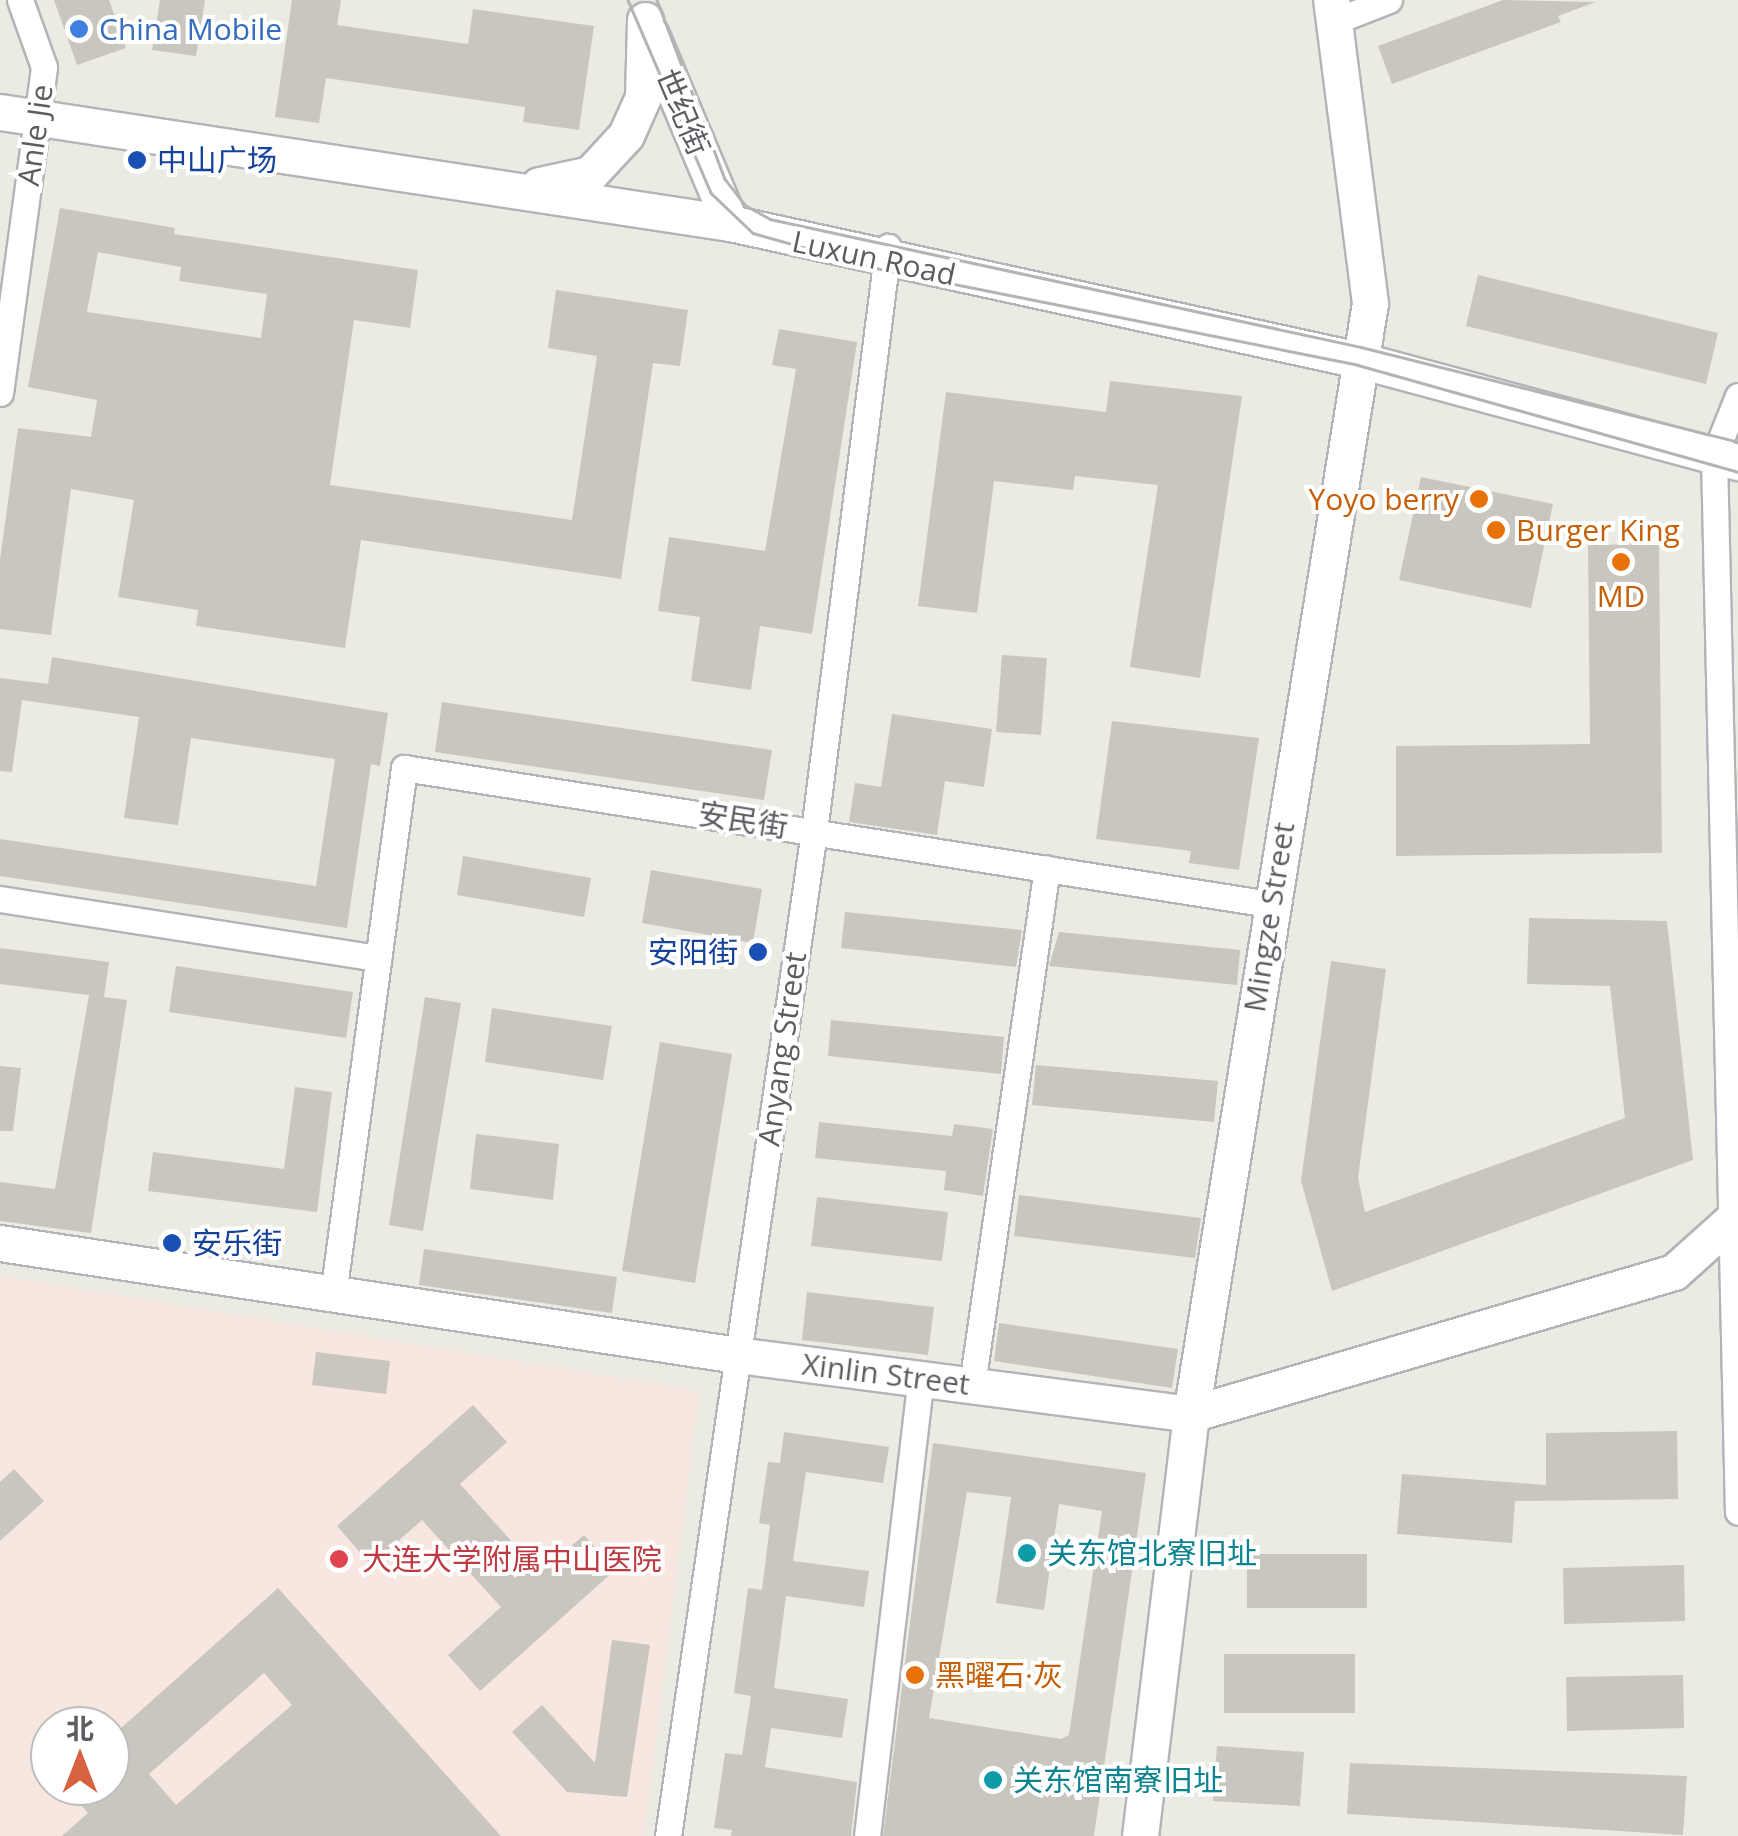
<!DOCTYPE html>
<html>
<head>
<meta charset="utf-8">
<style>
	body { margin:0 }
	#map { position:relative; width:1738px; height:1836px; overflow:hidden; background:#ecebe3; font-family:"Open Sans","Noto Sans SC",sans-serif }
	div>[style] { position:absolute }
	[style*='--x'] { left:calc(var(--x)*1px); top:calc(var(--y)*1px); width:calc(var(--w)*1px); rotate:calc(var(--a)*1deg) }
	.medical>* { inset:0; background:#f8e6e0 }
	.building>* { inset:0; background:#c8c6bf }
	.roads { filter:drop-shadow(2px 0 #b3b4b9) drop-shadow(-2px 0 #b3b4b9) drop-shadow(0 2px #b3b4b9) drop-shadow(0 -2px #b3b4b9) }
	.street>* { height:25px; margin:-12.5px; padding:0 12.5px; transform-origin:12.5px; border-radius:12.5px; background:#fff }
	.secondary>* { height:35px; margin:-17.5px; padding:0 17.5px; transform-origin:17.5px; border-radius:17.5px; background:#fff }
	.tram>* { height:2.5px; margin:-1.25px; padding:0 1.25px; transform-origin:1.25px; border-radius:1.25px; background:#b3b4b4 }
	.dots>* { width:28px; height:28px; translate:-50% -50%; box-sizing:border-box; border:5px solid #fff; border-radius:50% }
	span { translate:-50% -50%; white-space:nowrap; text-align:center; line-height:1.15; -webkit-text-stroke:8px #fff; paint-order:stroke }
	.shop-label { font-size:30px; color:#366cbe }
	.left { translate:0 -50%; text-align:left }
	.street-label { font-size:30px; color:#5b5d62 }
	.transit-label { font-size:30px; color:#164399 }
	.right { translate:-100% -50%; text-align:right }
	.food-label { font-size:30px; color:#c56008 }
	.culture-label { font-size:30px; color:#0d838f }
	.health-label { font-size:30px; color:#be3a42 }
	.north { position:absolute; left:30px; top:1706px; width:100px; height:100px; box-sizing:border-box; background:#fff; border:2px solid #bdbec0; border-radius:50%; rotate:0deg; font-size:28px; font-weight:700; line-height:40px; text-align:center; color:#5b5d62 }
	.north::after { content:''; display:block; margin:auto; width:35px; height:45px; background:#d6623f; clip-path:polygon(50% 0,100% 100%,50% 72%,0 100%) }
</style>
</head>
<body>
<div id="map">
	<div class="medical">
		<div style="clip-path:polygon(evenodd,0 1276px,699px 1391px,644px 1836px,0 1836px,0 1276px,50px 1726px,110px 1726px,110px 1786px,50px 1786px,50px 1726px)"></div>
	</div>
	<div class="building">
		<div style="clip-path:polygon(54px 0,109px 0,126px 48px,77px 65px)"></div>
		<div style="clip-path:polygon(160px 0,205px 0,196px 56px,152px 50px)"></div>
		<div style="clip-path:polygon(292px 0,341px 0,337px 25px,468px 44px,473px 9px,594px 26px,579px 130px,523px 122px,525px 107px,326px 78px,319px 123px,275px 117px)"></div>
		<div style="clip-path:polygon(1503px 0,1596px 2px,1558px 16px,1561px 22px,1392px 84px,1378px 46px)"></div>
		<div style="clip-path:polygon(evenodd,60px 208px,175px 228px,174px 234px,418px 270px,410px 328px,354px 320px,330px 485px,572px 520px,597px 356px,548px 348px,556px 290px,688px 310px,680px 366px,653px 363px,621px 579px,361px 540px,345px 648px,196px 626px,198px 610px,118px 597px,134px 500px,71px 489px,51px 635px,0 629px,0 560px,18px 428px,91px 437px,97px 400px,28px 387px,60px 208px,98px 252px,181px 267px,179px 281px,267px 294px,261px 338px,87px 312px,98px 252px)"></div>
		<div style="clip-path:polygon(1478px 275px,1718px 333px,1706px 384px,1466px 326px)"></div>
		<div style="clip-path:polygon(779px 329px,857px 342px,812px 634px,760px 626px,751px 690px,691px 681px,700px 617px,658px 611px,669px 537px,765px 551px,796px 369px,772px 365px)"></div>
		<div style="clip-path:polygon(1110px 381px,1242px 396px,1200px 678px,1130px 667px,1158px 485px,1075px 476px,1073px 490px,994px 481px,977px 613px,918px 606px,946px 392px,1106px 412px)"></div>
		<div style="clip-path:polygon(1421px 477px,1553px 504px,1531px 608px,1399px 580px)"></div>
		<div style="clip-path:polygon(1659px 544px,1662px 853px,1396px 856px,1396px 746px,1590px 744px,1588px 545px)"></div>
		<div style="clip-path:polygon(1002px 655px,1047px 658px,1041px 735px,996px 732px)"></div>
		<div style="clip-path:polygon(52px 657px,388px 713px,380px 766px,371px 764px,347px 928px,0 876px,0 839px,316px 886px,335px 759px,191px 738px,178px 825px,124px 818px,139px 717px,22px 700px,12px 772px,0 771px,0 678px,48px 684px)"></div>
		<div style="clip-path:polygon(442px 702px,772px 750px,764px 800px,435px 752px)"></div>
		<div style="clip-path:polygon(892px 714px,992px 729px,984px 787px,945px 781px,937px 835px,849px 822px,855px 783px,881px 787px)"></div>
		<div style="clip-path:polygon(1112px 721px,1259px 738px,1239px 870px,1189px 863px,1191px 851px,1096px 839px)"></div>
		<div style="clip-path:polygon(463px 856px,591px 878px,584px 917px,457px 895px)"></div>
		<div style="clip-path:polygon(651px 870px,762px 889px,753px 943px,642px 923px)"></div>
		<div style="clip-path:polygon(845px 912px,1022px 930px,1016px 967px,841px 948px)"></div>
		<div style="clip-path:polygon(1529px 918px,1667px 921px,1693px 1160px,1332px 1291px,1301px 1181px,1331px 961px,1386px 969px,1358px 1178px,1365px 1212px,1625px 1118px,1610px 986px,1527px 984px)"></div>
		<div style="clip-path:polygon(1059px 932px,1240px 950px,1237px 985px,1049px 966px)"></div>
		<div style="clip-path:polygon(0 948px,109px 962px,104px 997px,127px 1000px,91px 1233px,0 1221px,0 1182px,55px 1189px,89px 995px,0 984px)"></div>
		<div style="clip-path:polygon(176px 966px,353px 992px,346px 1038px,169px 1012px)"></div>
		<div style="clip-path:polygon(425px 997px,461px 1003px,423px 1231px,389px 1225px)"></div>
		<div style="clip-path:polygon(492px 1008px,612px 1026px,603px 1080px,485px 1062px)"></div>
		<div style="clip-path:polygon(831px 1020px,1004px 1037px,1001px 1074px,828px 1056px)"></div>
		<div style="clip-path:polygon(660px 1042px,732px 1054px,695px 1283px,622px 1271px)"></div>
		<div style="clip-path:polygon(1036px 1065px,1218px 1081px,1214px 1122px,1032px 1105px)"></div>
		<div style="clip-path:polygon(0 1066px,21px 1068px,13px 1131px,0 1131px)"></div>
		<div style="clip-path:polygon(295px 1087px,332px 1092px,317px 1212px,148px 1191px,153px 1152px,284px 1169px)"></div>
		<div style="clip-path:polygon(819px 1122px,952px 1136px,954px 1124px,993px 1129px,983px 1196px,944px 1190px,946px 1171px,815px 1158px)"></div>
		<div style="clip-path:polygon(476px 1134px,559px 1144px,553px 1200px,470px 1189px)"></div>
		<div style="clip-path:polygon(1019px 1195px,1201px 1218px,1195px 1258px,1014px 1236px)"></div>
		<div style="clip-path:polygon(817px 1197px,948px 1212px,942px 1261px,811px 1246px)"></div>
		<div style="clip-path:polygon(424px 1249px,617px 1277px,612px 1313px,419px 1285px)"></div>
		<div style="clip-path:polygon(807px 1292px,934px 1307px,928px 1355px,802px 1340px)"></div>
		<div style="clip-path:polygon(999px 1323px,1178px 1349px,1172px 1388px,994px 1361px)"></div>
		<div style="clip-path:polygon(316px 1352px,390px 1361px,386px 1394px,312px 1385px)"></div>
		<div style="clip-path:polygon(473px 1405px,507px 1442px,460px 1484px,540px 1573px,584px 1535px,615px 1570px,480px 1691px,448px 1655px,501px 1607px,422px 1520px,371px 1565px,337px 1526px)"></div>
		<div style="clip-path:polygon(1677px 1431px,1678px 1499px,1515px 1501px,1512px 1543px,1397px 1534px,1402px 1474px,1546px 1485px,1546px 1433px)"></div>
		<div style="clip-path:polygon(784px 1432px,889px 1447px,883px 1483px,806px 1472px,793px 1561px,869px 1571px,864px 1607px,786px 1596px,774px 1688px,848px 1699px,842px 1738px,771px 1728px,765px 1767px,857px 1782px,851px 1836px,731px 1836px,732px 1830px,714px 1828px,725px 1753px,742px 1755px,751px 1696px,734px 1693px,748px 1588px,762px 1590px,770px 1525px,759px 1523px,768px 1462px,780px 1463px)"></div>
		<div style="clip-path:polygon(evenodd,933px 1443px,1146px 1473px,1094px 1836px,883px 1836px,933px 1443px,967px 1492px,1011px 1497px,996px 1603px,1044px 1610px,1059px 1504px,1102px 1511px,1069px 1735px,1061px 1739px,929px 1718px,967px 1492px)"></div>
		<div style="clip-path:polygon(14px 1469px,44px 1501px,0 1541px,0 1482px)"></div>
		<div style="clip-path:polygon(1247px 1554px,1367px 1554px,1367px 1608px,1247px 1608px)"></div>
		<div style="clip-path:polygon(1684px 1565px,1685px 1621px,1564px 1624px,1563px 1568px)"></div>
		<div style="clip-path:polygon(evenodd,278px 1588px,501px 1836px,62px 1836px,88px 1813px,64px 1786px,110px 1786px,110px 1738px,278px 1588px,264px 1673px,292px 1705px,176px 1805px,149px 1774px,264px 1673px)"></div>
		<div style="clip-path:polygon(612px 1640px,650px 1645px,627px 1797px,567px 1792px,512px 1732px,542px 1705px,595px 1763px)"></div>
		<div style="clip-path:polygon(1224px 1654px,1355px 1654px,1355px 1713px,1224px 1713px)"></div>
		<div style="clip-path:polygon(1683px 1675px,1684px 1728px,1567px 1731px,1566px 1677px)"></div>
		<div style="clip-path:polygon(1217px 1746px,1304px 1752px,1300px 1806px,1213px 1801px)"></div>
		<div style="clip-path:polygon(1350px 1763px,1687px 1776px,1683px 1835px,1347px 1814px)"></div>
	</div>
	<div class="roads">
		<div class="street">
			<div style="--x:1335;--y:21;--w:58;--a:-21.3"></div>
			<div style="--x:0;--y:393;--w:329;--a:-82.3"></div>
			<div style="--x:44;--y:67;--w:71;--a:-109.7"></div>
			<div style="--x:1738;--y:396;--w:65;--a:111.8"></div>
			<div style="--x:1714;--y:456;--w:1056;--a:88.7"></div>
			<div style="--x:0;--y:899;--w:383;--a:8.9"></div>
			<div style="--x:333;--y:1295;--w:532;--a:-82.33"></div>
			<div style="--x:404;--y:768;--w:877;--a:8.93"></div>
			<div style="--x:972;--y:1385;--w:522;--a:-81.75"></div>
			<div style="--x:668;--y:1836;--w:1016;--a:-81.73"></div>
			<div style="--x:814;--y:831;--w:589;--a:-82.78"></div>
			<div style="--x:867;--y:1836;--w:460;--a:-83.3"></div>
		</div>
		<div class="secondary">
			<div style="--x:651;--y:35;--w:204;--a:67.2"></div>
			<div style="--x:0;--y:112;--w:738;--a:8.65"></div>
			<div style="--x:730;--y:223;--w:644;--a:12.29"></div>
			<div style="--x:1359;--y:360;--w:392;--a:15.1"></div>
			<div style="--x:539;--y:185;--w:52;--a:-12.2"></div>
			<div style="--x:590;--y:174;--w:53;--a:-47.3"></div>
			<div style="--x:626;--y:135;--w:42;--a:-65.9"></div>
			<div style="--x:643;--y:97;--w:77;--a:-88.5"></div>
			<div style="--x:0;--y:1243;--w:745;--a:8.64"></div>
			<div style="--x:737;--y:1355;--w:458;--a:7.4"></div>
			<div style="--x:1191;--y:1414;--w:503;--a:-16.38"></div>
			<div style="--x:1674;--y:1272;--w:78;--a:-41.9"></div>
			<div style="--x:1732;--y:1220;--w:6;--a:9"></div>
			<div style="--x:1140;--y:1836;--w:425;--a:-83.1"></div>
			<div style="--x:1191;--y:1414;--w:1125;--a:-80.85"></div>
			<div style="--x:1370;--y:303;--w:305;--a:-97.3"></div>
		</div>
	</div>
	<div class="tram">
		<div style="--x:628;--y:0;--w:210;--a:66.7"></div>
		<div style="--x:711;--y:193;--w:58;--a:43.6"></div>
		<div style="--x:753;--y:233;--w:136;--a:15.8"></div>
		<div style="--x:884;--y:270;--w:483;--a:11.3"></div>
		<div style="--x:1358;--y:365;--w:395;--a:15.7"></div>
		<div style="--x:657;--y:0;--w:191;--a:69.2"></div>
		<div style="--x:725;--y:179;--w:33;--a:52"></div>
		<div style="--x:745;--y:205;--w:29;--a:29"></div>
		<div style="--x:770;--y:219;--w:605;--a:12.22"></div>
		<div style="--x:1361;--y:347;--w:389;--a:14.1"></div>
	</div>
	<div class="dots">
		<div style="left:79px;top:29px;background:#3f7fe0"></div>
		<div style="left:137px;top:160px;background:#1a4fb4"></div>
		<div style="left:1479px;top:499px;background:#e8710a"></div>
		<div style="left:1496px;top:530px;background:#e8710a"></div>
		<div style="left:1621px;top:562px;background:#e8710a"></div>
		<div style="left:758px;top:952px;background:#1a4fb4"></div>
		<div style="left:172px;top:1243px;background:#1a4fb4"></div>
		<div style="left:1027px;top:1553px;background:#0f9aa8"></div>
		<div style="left:339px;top:1559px;background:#e0444e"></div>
		<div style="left:915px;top:1675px;background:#e8710a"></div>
		<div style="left:993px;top:1780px;background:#0f9aa8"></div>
	</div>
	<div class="shop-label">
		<span class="left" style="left:99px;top:29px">China Mobile</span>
	</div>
	<div class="street-label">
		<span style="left:683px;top:112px;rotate:67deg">世纪街</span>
		<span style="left:35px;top:135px;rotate:-82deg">Anle Jie</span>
		<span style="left:874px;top:258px;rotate:12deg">Luxun Road</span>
		<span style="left:743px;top:820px;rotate:9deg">安民街</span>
		<span style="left:1269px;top:917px;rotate:-81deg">Mingze Street</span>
		<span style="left:782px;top:1049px;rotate:-82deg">Anyang Street</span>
		<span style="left:886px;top:1374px;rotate:7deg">Xinlin Street</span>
	</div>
	<div class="transit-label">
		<span class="left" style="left:157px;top:160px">中山广场</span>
		<span class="right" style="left:738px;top:952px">安阳街</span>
		<span class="left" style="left:192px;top:1243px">安乐街</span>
	</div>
	<div class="food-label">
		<span class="right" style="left:1459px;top:499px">Yoyo berry</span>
		<span class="left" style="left:1516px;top:530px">Burger King</span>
		<span style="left:1621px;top:596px">MD</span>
		<span class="left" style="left:935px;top:1675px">黑曜石·灰</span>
	</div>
	<div class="culture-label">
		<span class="left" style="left:1047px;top:1553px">关东馆北寮旧址</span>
		<span class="left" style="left:1013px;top:1780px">关东馆南寮旧址</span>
	</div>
	<div class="health-label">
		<span class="left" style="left:362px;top:1559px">大连大学附属中山医院</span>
	</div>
	<div class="north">北</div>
</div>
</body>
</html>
